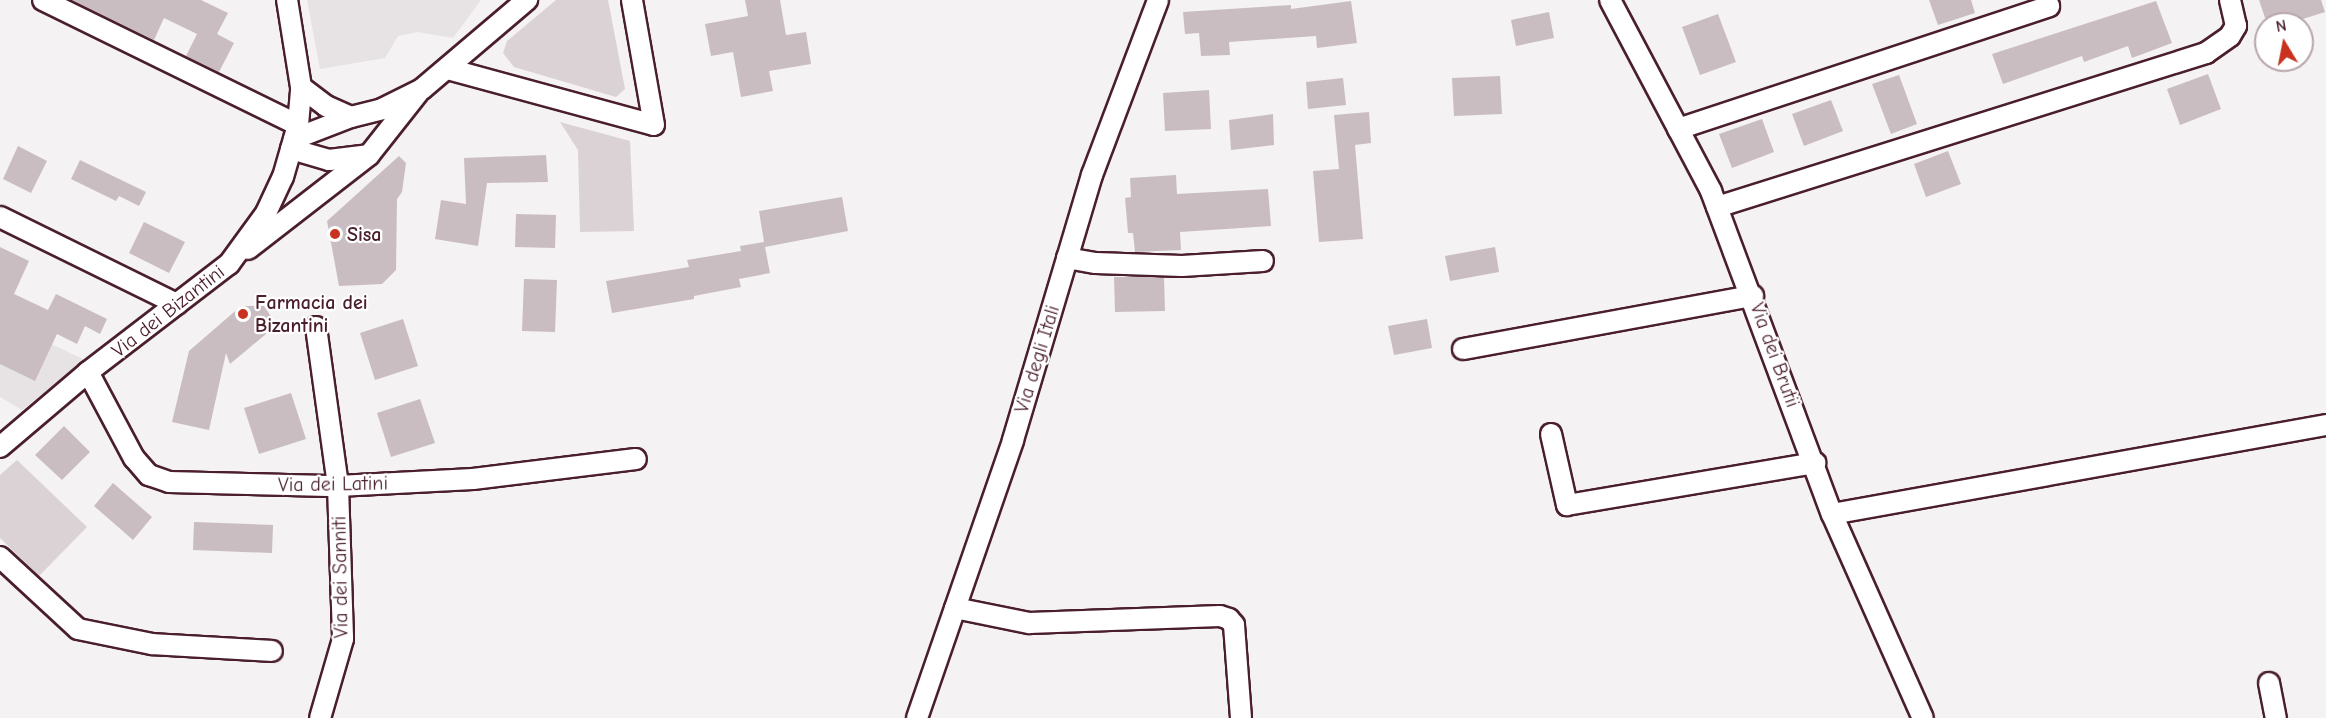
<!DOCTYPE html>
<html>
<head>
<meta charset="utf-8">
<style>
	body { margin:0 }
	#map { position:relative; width:2326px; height:718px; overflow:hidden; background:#f4f2f2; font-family:"Comic Neue",sans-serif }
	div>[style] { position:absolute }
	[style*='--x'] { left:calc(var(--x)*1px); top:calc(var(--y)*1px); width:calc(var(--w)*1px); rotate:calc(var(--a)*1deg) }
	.built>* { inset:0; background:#e7e2e3 }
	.green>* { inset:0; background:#dbd2d5 }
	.building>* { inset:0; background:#cabdc1 }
	.roads { filter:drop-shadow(2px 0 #4a1f2b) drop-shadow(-2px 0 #4a1f2b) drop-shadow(0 2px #4a1f2b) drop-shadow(0 -2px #4a1f2b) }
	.minor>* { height:20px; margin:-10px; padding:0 10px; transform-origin:10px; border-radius:10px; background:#fff }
	.dots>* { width:16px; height:16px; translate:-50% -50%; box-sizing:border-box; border:3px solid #fff; border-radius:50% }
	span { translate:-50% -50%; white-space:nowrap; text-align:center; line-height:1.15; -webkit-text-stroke:4.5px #fff; paint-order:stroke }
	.poi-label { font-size:20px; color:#4a1f2b; font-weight:700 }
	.left { translate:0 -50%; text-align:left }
	.street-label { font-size:20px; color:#4a1f2b }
	.north { position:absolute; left:2254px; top:12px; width:60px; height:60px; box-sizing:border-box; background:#fff; border:2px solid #b7a5aa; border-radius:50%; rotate:350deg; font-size:16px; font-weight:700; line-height:24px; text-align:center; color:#4a1f2b }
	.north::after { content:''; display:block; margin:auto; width:21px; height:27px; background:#c8321e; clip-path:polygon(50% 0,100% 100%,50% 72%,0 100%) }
</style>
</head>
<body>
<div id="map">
	<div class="built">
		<div style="clip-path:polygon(307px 0,481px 0,453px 38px,417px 32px,398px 36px,385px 58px,320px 69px)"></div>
		<div style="clip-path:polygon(0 320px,85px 360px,22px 410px,0 397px)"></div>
	</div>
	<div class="green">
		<div style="clip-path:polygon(556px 0,608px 0,625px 89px,616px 97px,514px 67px,503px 53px,507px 41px)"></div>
		<div style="clip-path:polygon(560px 122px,630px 141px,634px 231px,580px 232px,578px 150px)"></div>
		<div style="clip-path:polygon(17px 460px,87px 527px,39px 576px,0 538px,0 475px)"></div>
	</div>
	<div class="building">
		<div style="clip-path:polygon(72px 0,201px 0,228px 13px,217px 34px,234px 43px,219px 72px,186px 56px,197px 34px,164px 18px,154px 40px)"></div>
		<div style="clip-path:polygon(745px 0,780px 0,786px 35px,806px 32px,811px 64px,769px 71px,773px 91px,741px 97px,733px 52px,711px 56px,705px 24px,748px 16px)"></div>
		<div style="clip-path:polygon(1929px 0,1971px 0,1975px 13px,1938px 25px)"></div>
		<div style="clip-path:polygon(2259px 0,2321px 0,2325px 12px,2287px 24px,2267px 24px)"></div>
		<div style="clip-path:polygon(1351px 1px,1357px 43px,1317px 48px,1316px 36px,1229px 42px,1230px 55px,1201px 56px,1199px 33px,1185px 34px,1183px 12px,1291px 5px,1291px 9px)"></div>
		<div style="clip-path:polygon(2156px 1px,2172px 43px,2132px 58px,2128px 46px,2084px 62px,2082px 56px,2003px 84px,1992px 54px)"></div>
		<div style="clip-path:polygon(1549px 12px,1554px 38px,1516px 46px,1511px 20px)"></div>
		<div style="clip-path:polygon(1718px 14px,1736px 62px,1700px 75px,1682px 27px)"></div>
		<div style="clip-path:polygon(2208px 74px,2221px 109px,2180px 125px,2167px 89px)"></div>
		<div style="clip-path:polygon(1899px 75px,1917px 124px,1891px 134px,1872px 84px)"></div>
		<div style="clip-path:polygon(1500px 76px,1502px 114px,1454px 116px,1452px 78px)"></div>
		<div style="clip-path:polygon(1343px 78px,1346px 105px,1308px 109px,1306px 82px)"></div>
		<div style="clip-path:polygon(1209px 90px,1211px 129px,1165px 131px,1163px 93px)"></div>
		<div style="clip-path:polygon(1831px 100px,1843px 131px,1804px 146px,1792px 114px)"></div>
		<div style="clip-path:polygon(1369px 112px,1371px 143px,1355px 145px,1363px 239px,1319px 242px,1313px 171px,1339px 169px,1334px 115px)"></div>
		<div style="clip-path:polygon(1273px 114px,1274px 145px,1231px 150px,1229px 120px)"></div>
		<div style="clip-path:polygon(1762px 119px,1774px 152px,1732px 168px,1719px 134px)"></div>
		<div style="clip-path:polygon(18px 146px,47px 161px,31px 193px,3px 179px)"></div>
		<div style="clip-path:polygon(1948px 151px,1961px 184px,1926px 197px,1914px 164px)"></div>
		<div style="clip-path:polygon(546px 155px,548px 182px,487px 183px,478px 246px,435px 239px,441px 200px,466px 204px,464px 158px)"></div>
		<div style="clip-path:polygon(399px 156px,406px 163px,402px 192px,397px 199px,396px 270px,382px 284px,339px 286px,327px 221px)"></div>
		<div style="clip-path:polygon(80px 160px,146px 192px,139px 206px,119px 196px,116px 201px,71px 179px)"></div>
		<div style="clip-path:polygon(1176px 175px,1177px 194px,1268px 189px,1271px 226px,1180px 232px,1181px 250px,1135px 252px,1133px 233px,1128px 233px,1125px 198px,1131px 197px,1130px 178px)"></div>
		<div style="clip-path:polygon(842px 197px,848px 231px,765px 247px,770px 273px,739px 279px,741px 287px,694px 296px,694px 299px,612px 313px,606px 281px,689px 267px,687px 260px,741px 251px,740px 246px,764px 242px,759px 211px)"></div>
		<div style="clip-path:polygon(516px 214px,556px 215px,555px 248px,515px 247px)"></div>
		<div style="clip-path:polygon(144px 222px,185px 242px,169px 273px,129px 253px)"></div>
		<div style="clip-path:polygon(0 247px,29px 261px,14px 294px,48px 310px,56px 294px,107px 319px,100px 334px,85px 326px,77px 344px,57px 334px,35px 381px,0 364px)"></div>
		<div style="clip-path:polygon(1495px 247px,1499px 272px,1450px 281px,1445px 256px)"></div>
		<div style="clip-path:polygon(1114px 277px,1164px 277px,1165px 311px,1115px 312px)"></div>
		<div style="clip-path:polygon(524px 279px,557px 280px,555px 332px,522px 331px)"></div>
		<div style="clip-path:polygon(241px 306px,264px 306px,272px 318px,261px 327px,266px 334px,230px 364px,226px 353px,209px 430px,172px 422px,189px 351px)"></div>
		<div style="clip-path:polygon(403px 319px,418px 366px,375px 380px,360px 333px)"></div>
		<div style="clip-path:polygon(1427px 319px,1432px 348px,1394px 355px,1388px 326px)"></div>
		<div style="clip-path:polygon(291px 393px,306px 439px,259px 454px,244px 408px)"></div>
		<div style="clip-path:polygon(420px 399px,435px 443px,391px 457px,377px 413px)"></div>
		<div style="clip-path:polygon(64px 426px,90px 452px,62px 480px,35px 455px)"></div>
		<div style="clip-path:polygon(113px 483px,152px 517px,133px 540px,94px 506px)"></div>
		<div style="clip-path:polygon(194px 522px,273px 525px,272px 553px,193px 550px)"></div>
	</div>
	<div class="roads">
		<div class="minor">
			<div style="--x:43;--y:0;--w:284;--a:26.1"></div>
			<div style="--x:1610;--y:0;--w:216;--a:62.1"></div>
			<div style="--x:1711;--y:191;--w:345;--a:69.5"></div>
			<div style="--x:1832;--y:514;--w:223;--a:66"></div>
			<div style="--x:448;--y:69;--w:213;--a:15.2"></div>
			<div style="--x:654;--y:125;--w:127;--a:-100"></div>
			<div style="--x:301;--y:87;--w:31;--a:37"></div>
			<div style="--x:326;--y:106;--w:27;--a:24"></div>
			<div style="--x:351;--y:117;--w:32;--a:-14"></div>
			<div style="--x:382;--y:109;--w:45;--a:-26.6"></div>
			<div style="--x:422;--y:89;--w:138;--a:-40.3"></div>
			<div style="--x:1678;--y:129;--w:391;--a:-18.3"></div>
			<div style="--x:294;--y:139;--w:61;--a:-21.1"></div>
			<div style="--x:291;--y:149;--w:40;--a:16"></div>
			<div style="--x:329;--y:160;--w:39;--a:-7"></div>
			<div style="--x:1717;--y:207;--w:513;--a:-17.48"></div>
			<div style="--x:2206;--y:53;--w:29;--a:-35"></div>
			<div style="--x:2230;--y:36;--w:12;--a:-59"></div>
			<div style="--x:2236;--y:26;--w:27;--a:-103"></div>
			<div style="--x:0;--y:217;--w:197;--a:26.2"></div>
			<div style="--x:248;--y:249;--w:153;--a:-37.8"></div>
			<div style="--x:369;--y:155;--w:79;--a:-51.7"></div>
			<div style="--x:1067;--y:258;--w:29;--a:10"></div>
			<div style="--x:1096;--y:263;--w:86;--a:2"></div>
			<div style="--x:1182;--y:266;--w:81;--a:-3.5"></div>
			<div style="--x:316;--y:327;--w:161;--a:82.1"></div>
			<div style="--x:338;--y:486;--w:153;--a:88.1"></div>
			<div style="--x:343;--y:639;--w:82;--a:106.2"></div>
			<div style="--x:1463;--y:349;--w:295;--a:-10.4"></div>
			<div style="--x:88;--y:372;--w:98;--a:61.9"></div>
			<div style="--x:134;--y:458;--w:23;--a:49"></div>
			<div style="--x:149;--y:475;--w:21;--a:19"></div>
			<div style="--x:169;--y:482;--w:169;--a:1.4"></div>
			<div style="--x:338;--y:486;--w:135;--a:-3"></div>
			<div style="--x:473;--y:479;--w:164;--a:-7"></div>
			<div style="--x:1551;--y:434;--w:73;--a:77.3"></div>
			<div style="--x:1567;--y:505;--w:252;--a:-9.6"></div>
			<div style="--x:0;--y:447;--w:116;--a:-40.4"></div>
			<div style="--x:88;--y:372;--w:178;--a:-37.5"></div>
			<div style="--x:229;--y:264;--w:63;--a:-54"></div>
			<div style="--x:266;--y:213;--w:40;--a:-65"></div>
			<div style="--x:283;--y:177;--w:54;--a:-73.9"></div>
			<div style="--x:298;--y:125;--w:38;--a:-85"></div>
			<div style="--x:301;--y:87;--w:88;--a:-99.1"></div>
			<div style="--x:1832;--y:514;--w:502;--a:-10.21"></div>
			<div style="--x:0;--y:557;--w:106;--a:42.7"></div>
			<div style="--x:78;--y:629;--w:76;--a:11.5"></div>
			<div style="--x:152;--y:644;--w:120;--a:3.3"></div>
			<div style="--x:955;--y:608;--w:76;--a:11.5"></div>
			<div style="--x:1029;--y:623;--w:191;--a:-2.1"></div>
			<div style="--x:1220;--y:616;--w:9;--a:18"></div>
			<div style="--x:1229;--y:619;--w:8;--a:50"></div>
			<div style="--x:1234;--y:625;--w:93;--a:85.7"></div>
			<div style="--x:2269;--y:683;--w:36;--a:79"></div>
			<div style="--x:917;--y:718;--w:294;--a:-70.9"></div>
			<div style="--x:1013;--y:440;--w:277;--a:-73.4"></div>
			<div style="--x:1092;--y:175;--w:187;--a:-69.3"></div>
		</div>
	</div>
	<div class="dots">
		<div style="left:335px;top:234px;background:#c8321e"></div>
		<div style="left:243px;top:314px;background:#c8321e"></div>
	</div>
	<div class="poi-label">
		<span class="left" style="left:347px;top:234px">Sisa</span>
		<span class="left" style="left:255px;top:314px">Farmacia dei<br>Bizantini</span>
	</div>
	<div class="street-label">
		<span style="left:168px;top:311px;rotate:-38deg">Via dei Bizantini</span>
		<span style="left:1775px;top:355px;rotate:70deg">Via dei Brutii</span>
		<span style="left:1037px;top:359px;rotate:-73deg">Via degli Itali</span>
		<span style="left:333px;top:484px;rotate:-1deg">Via dei Latini</span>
		<span style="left:340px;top:577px;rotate:-91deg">Via dei Sanniti</span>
	</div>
	<div class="north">N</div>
</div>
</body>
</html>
